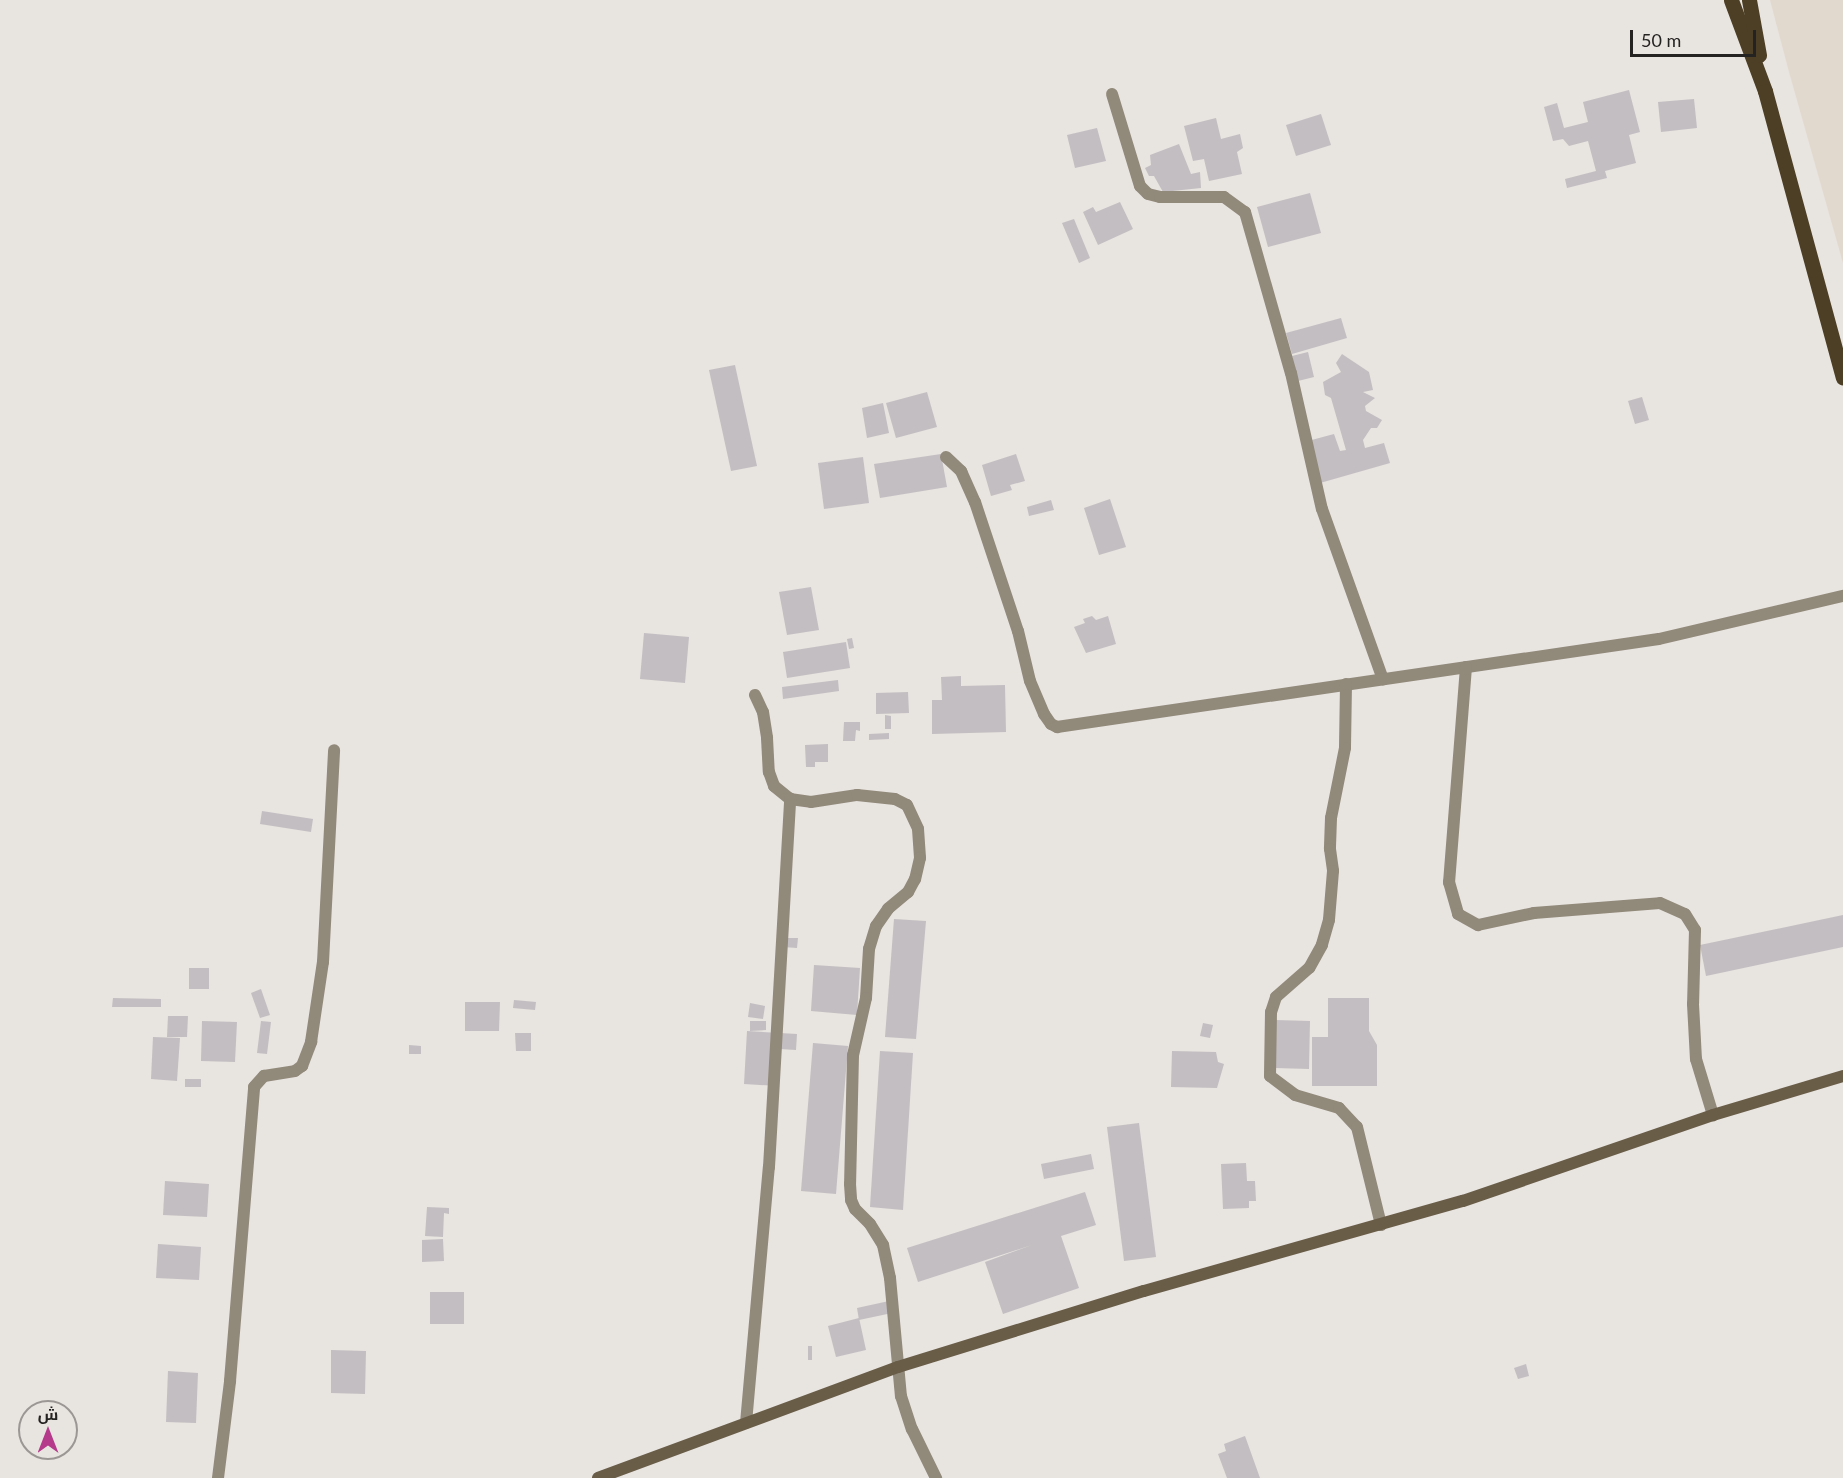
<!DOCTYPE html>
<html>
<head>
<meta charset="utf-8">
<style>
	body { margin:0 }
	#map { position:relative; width:1843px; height:1478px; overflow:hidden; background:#e8e4e0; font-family:Lato,Cairo,sans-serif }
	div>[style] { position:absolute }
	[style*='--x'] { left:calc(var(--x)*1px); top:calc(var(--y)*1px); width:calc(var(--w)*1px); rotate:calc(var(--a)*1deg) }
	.built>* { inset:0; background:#e2d9ce }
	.building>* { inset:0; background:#c3bec1 }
	.street>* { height:12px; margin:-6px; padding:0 6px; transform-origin:6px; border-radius:6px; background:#91897a }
	.secondary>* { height:12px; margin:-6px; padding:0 6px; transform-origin:6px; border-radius:6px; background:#695d48 }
	.primary>* { height:15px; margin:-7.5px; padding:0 7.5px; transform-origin:7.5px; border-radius:7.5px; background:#4d3f25 }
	span { translate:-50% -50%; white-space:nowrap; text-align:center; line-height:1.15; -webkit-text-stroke:4.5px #e8e4e0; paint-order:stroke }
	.north { position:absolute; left:18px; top:1400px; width:60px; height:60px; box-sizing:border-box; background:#e8e4e0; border:2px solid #9a9794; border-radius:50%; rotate:0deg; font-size:16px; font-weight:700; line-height:24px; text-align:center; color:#252322 }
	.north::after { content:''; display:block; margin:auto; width:21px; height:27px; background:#b53a8b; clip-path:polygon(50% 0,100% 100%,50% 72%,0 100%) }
	.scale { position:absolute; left:1630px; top:30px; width:126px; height:27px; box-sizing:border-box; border:3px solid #252322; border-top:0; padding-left:8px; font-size:18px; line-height:21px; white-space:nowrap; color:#252322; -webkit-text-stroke:4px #e8e4e0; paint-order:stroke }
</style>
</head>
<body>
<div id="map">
	<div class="built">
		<div style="clip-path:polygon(1770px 0,1843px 0,1843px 263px,1789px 72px)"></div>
	</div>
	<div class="building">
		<div style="clip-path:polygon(1629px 90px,1640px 132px,1629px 135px,1636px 163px,1605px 171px,1607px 178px,1567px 188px,1565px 179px,1596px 171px,1588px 141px,1569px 146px,1563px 139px,1553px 141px,1544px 107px,1557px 103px,1564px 128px,1588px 122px,1583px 102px)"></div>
		<div style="clip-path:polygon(1694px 99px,1697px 128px,1661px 132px,1658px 102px)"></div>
		<div style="clip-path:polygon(1321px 114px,1331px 145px,1296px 156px,1286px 125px)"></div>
		<div style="clip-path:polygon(1216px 118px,1221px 139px,1240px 134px,1243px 148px,1237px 152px,1242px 174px,1209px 181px,1204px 159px,1193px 161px,1184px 126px)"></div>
		<div style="clip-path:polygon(1097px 128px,1106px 161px,1075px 168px,1067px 135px)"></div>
		<div style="clip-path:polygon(1179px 144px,1191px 174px,1200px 172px,1201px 188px,1163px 192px,1154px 176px,1149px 176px,1145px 168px,1151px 165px,1150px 155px)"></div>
		<div style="clip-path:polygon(1310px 193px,1321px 233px,1268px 247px,1257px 207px)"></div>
		<div style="clip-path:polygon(1120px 202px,1133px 229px,1098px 245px,1083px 212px,1093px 207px,1096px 212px)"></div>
		<div style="clip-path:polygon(1074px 219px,1090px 258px,1079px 263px,1062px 223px)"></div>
		<div style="clip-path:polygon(1341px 318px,1347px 338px,1292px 354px,1286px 333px)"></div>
		<div style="clip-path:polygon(1308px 352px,1314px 377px,1298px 381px,1292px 356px)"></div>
		<div style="clip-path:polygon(1342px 354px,1369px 372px,1373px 390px,1363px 392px,1375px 398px,1365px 406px,1366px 411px,1382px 420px,1377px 428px,1371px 428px,1363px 440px,1365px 448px,1384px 443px,1390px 463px,1320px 483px,1308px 441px,1334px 434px,1340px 451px,1346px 450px,1331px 398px,1325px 395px,1323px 382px,1341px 372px,1336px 363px)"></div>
		<div style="clip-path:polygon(735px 365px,757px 466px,731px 471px,709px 370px)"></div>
		<div style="clip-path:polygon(927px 392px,937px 427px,896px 438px,886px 403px)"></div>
		<div style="clip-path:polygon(1642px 397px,1649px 420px,1635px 424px,1628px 401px)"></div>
		<div style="clip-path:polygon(883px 403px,889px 433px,867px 438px,862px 408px)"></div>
		<div style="clip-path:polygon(941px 454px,947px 487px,880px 498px,874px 464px)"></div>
		<div style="clip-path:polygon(1016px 454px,1025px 481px,1010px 485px,1012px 490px,991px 496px,982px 465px)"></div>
		<div style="clip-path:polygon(863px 457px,869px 503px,824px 509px,818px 463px)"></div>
		<div style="clip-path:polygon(1110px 499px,1126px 547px,1099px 555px,1084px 508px)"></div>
		<div style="clip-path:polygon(1051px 500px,1054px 510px,1029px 516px,1027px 507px)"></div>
		<div style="clip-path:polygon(811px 587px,819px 630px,787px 635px,779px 592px)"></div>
		<div style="clip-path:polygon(1092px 616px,1096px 620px,1108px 616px,1116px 644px,1086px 653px,1074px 627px,1085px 623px,1083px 619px)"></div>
		<div style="clip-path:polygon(644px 633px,689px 637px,685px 683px,640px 679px)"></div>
		<div style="clip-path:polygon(852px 638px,854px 648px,849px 649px,847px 639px)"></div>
		<div style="clip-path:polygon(846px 642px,850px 668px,787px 678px,783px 652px)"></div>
		<div style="clip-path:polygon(961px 676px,961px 686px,1005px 685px,1006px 732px,932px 734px,932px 700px,942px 700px,941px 677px)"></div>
		<div style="clip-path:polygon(838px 680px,839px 691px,783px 699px,782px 687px)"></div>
		<div style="clip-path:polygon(908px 692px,909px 713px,876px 714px,876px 693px)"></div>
		<div style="clip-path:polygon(885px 715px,891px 716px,891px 729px,885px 729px)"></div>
		<div style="clip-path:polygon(844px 722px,860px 722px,860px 731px,856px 730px,855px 741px,843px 741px)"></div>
		<div style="clip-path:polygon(889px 733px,889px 739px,869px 740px,869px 734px)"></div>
		<div style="clip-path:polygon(828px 744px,828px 762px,815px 762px,815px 767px,806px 767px,805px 745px)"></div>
		<div style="clip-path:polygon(262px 811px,313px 819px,311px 832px,260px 824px)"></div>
		<div style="clip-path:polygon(1843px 915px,1843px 947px,1706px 976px,1700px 945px)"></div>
		<div style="clip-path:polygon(894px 919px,926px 921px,916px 1039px,885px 1037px)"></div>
		<div style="clip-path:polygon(784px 938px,798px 938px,797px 948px,783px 947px)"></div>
		<div style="clip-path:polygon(814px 965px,860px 968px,857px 1015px,811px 1011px)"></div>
		<div style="clip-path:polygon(189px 968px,209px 968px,209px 989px,189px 989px)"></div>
		<div style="clip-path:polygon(261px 989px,270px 1015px,260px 1018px,251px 993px)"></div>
		<div style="clip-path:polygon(113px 998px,161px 999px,161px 1007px,112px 1007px)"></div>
		<div style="clip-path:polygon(1328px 998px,1369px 998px,1369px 1031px,1377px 1045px,1377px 1086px,1312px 1086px,1312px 1037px,1328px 1037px)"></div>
		<div style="clip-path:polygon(514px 1000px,536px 1002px,535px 1010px,513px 1008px)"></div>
		<div style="clip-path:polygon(465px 1002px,500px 1002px,499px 1031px,465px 1031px)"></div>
		<div style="clip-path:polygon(750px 1003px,765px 1006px,763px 1019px,748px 1017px)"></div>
		<div style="clip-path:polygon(168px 1016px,188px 1016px,187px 1037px,167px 1037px)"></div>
		<div style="clip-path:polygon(1275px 1020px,1310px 1021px,1309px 1069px,1275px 1068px)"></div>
		<div style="clip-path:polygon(202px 1021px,237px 1022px,235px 1062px,201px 1061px)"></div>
		<div style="clip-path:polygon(261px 1021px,271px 1022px,267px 1054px,257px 1053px)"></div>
		<div style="clip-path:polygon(750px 1021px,766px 1021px,766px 1030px,750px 1031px)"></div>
		<div style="clip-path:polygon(1203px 1023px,1213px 1025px,1210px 1038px,1200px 1036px)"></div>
		<div style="clip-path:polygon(747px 1031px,797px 1034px,796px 1050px,780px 1049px,778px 1086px,744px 1084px)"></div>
		<div style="clip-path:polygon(515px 1033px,531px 1033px,531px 1051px,516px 1051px)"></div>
		<div style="clip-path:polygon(153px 1037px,180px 1038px,177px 1081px,151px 1079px)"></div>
		<div style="clip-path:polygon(813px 1043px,848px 1046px,836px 1194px,801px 1191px)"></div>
		<div style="clip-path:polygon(409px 1045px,421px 1046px,421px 1054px,409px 1054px)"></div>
		<div style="clip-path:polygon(880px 1051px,913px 1053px,903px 1210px,870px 1207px)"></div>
		<div style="clip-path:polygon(1172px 1051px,1216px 1052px,1218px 1062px,1224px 1064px,1217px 1088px,1171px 1087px)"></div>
		<div style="clip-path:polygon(185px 1079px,201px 1079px,201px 1087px,185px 1087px)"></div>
		<div style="clip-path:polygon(1139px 1123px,1156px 1257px,1124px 1261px,1107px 1127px)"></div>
		<div style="clip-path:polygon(1091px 1154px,1094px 1169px,1044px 1179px,1041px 1164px)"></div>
		<div style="clip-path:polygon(1246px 1163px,1247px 1181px,1255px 1181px,1256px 1201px,1249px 1201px,1249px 1208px,1223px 1209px,1221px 1164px)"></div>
		<div style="clip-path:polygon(165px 1181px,209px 1184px,207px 1217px,163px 1215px)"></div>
		<div style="clip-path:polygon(1085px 1192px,1096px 1225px,1061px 1236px,1079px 1288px,1003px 1314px,985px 1262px,1032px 1245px,918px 1282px,907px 1248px)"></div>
		<div style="clip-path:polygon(427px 1207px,449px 1208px,449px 1214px,444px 1213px,443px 1237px,425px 1236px)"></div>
		<div style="clip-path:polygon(443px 1239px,444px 1261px,422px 1262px,422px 1240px)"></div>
		<div style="clip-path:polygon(158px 1244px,201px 1247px,199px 1280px,156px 1278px)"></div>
		<div style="clip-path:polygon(430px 1292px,464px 1292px,464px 1324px,430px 1324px)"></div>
		<div style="clip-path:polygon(889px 1301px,892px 1313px,859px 1320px,857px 1308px)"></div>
		<div style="clip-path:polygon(859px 1318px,866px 1350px,836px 1357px,828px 1326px)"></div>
		<div style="clip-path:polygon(808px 1346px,812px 1346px,812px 1360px,808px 1360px)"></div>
		<div style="clip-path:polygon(331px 1350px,366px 1351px,365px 1394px,331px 1393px)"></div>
		<div style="clip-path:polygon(1526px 1364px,1529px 1376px,1518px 1379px,1514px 1368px)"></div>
		<div style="clip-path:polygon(168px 1371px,198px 1373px,196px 1423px,166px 1422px)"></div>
		<div style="clip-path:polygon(1245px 1436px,1260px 1478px,1227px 1478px,1218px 1454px,1226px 1451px,1224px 1444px)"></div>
	</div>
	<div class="street">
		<div style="--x:1112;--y:94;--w:96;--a:73.1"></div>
		<div style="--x:1140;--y:186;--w:11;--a:45"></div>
		<div style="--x:1148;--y:194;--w:12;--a:14"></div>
		<div style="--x:1160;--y:197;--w:64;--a:0"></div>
		<div style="--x:1224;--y:197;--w:26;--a:36"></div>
		<div style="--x:1245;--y:212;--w:167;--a:74.1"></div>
		<div style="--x:1291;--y:373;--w:139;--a:77.2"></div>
		<div style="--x:1322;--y:509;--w:181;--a:70.3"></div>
		<div style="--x:946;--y:457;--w:21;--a:43"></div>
		<div style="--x:961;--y:471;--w:34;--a:66"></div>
		<div style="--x:975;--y:502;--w:136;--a:71.6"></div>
		<div style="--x:1018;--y:631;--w:51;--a:76.5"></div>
		<div style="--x:1030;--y:681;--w:36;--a:67"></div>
		<div style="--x:1044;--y:714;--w:12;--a:55"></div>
		<div style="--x:1051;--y:724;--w:7;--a:27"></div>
		<div style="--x:1057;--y:727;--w:608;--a:-8.32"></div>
		<div style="--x:1659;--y:639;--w:189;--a:-13.2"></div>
		<div style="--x:1466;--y:667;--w:216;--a:94.5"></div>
		<div style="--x:1449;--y:882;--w:33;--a:74"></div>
		<div style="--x:1458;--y:914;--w:23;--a:29"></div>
		<div style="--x:1478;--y:925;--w:57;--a:-12.1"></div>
		<div style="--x:1534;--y:913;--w:126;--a:-4.5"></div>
		<div style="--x:1660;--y:903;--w:27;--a:24"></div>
		<div style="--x:1685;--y:914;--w:19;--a:58"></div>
		<div style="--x:1695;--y:930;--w:74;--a:91.5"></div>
		<div style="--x:1693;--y:1004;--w:55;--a:86.9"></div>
		<div style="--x:1696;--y:1059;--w:59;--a:73.1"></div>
		<div style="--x:1346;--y:684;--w:64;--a:90.9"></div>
		<div style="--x:1345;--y:748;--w:71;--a:101.3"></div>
		<div style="--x:1331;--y:818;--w:31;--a:92"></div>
		<div style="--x:1330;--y:849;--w:22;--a:82"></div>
		<div style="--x:1333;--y:871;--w:49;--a:94.7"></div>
		<div style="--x:1329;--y:920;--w:26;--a:106"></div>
		<div style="--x:1322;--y:945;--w:26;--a:119"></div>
		<div style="--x:1309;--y:968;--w:44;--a:138.7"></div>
		<div style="--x:1276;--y:997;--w:16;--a:108"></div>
		<div style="--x:1271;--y:1012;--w:64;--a:90.9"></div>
		<div style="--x:1270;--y:1076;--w:31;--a:37"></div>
		<div style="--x:1295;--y:1095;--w:46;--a:16.5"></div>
		<div style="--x:1339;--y:1108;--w:26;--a:47"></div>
		<div style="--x:1357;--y:1127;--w:101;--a:76.2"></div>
		<div style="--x:755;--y:695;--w:19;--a:65"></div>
		<div style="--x:763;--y:712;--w:26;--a:81"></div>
		<div style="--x:767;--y:738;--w:34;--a:87"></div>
		<div style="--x:769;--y:772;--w:15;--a:70"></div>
		<div style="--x:774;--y:786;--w:21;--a:39"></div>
		<div style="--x:790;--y:799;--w:21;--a:8"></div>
		<div style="--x:811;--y:802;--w:47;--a:-8.7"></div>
		<div style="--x:857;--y:795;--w:38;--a:6"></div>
		<div style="--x:895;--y:799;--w:13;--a:27"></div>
		<div style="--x:907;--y:805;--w:26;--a:65"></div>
		<div style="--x:918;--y:829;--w:29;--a:86"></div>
		<div style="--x:920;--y:858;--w:22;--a:103"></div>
		<div style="--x:915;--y:879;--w:15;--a:118"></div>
		<div style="--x:908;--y:892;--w:26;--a:140"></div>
		<div style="--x:888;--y:909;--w:21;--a:125"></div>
		<div style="--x:876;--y:926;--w:24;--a:107"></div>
		<div style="--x:869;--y:949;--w:49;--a:93.5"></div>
		<div style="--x:866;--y:998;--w:58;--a:102.8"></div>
		<div style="--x:853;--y:1055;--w:129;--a:91.3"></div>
		<div style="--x:850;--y:1184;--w:16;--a:86"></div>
		<div style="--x:851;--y:1200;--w:10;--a:66"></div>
		<div style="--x:855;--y:1209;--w:21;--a:45"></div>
		<div style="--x:870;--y:1224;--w:25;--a:58"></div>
		<div style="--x:883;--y:1245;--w:34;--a:78"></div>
		<div style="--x:890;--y:1278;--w:119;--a:84.7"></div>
		<div style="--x:901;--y:1396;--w:35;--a:72"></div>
		<div style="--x:912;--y:1429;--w:55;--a:63.9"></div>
		<div style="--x:746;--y:1423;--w:257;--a:-84.9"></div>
		<div style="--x:769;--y:1167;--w:369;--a:-86.7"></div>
		<div style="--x:218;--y:1478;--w:98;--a:-82.9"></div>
		<div style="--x:230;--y:1381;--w:295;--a:-85.3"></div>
		<div style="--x:254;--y:1087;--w:15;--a:-48"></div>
		<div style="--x:264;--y:1076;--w:31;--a:-9"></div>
		<div style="--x:295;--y:1071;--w:9;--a:-36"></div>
		<div style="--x:302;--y:1066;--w:26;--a:-69"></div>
		<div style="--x:311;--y:1042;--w:81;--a:-81.5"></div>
		<div style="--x:323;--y:962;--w:212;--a:-87"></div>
	</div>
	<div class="secondary">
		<div style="--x:598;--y:1478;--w:320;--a:-20.3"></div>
		<div style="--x:898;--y:1367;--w:257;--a:-17.2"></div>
		<div style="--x:1144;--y:1291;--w:331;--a:-15.8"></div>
		<div style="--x:1463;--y:1201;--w:264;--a:-19"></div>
		<div style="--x:1713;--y:1115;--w:136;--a:-16.7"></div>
	</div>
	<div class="primary">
		<div style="--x:1731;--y:0;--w:97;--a:69.5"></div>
		<div style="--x:1765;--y:91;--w:297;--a:74.8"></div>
		<div style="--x:1749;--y:0;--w:56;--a:79.7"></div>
	</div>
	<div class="north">ش</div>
	<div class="scale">50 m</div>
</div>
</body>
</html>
